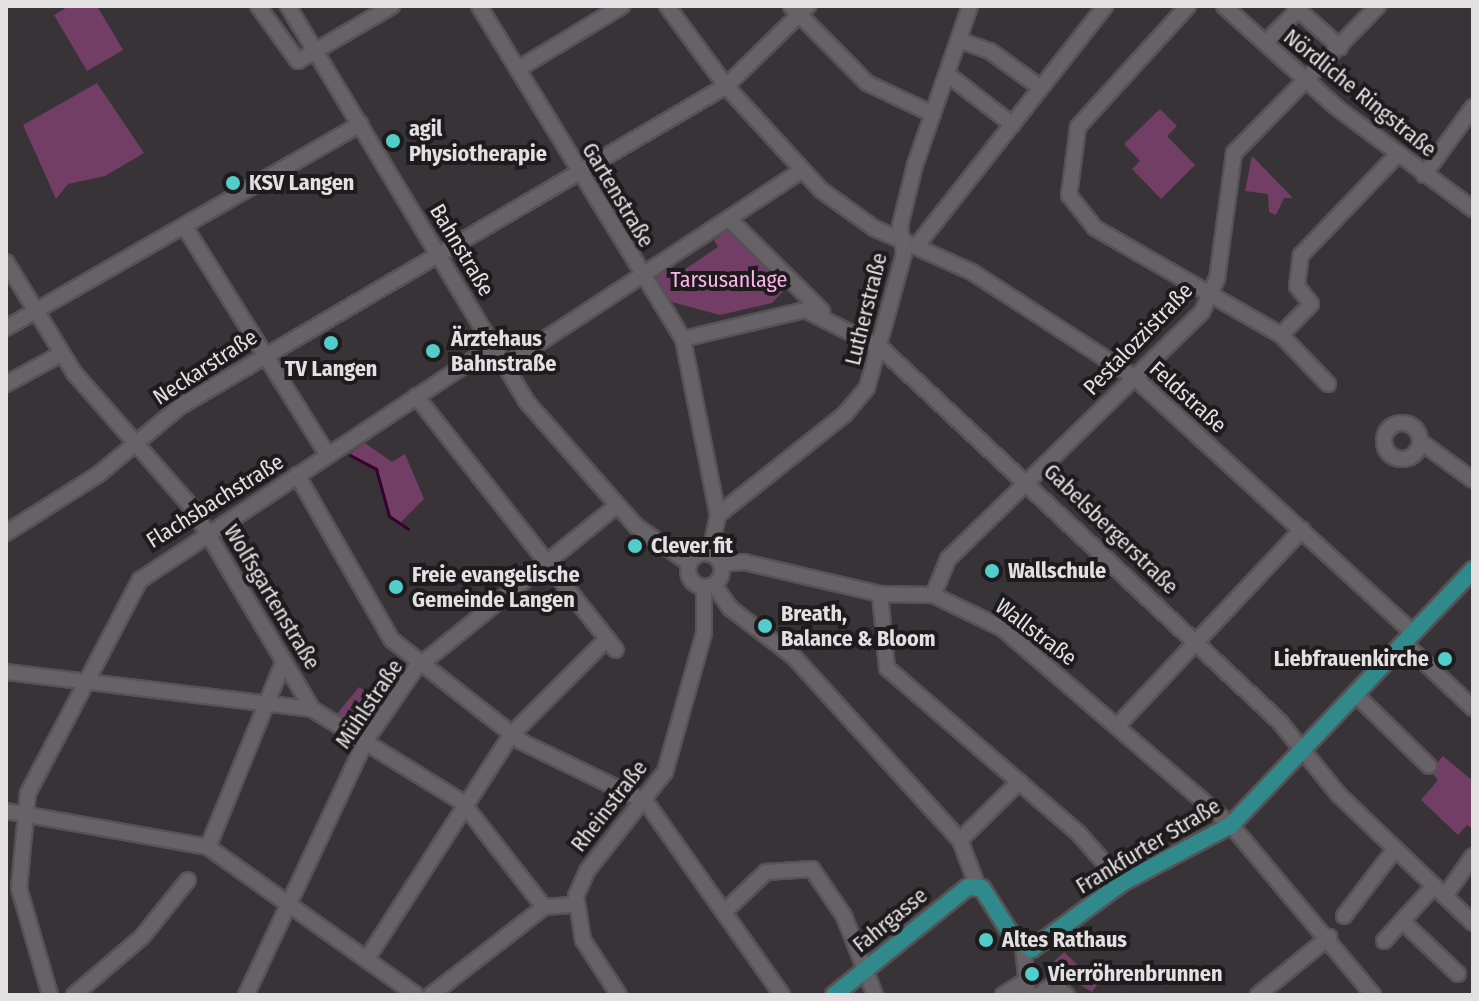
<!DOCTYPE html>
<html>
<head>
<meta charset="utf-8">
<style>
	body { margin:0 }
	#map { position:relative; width:1479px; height:1001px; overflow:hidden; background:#383336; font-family:"Fira Sans Condensed",sans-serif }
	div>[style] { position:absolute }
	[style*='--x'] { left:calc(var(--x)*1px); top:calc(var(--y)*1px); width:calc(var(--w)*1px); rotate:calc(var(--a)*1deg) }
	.green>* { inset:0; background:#723e66 }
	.stream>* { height:3px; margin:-1.5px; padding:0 1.5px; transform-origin:1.5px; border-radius:1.5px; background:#3a0030 }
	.roads { filter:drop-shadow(2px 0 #565255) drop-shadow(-2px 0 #565255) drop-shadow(0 2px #565255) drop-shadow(0 -2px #565255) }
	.minor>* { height:14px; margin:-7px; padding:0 7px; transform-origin:7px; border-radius:7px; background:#676265 }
	.minor>.ring { margin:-7px; padding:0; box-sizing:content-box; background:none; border:14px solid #676265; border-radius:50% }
	.major>* { height:16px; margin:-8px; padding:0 8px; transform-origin:8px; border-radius:8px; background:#30898a }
	.dots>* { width:22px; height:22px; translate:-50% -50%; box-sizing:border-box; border:4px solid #1e1b1d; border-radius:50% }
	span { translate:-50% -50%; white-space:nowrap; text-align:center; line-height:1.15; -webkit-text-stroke:8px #1e1b1d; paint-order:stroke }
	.street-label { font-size:22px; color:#e3e0e2 }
	.poi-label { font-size:22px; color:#e3e0e2; font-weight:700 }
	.left { translate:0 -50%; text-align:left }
	.right { translate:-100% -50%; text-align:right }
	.park-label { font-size:22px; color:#fbb3e8 }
	.frame { position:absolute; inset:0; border:8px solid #e3e0e2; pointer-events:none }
</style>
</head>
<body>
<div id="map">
	<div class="green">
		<div style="clip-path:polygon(69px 6px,97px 6px,123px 50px,87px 71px,54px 15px)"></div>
		<div style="clip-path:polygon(97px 83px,144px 153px,105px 176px,68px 184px,56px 199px,23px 125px)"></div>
		<div style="clip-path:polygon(1160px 109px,1177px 126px,1167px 136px,1195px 165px,1161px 199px,1132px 169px,1140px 161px,1124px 144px)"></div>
		<div style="clip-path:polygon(1252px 156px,1293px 198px,1284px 198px,1276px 215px,1269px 212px,1268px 194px,1245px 191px)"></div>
		<div style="clip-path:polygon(730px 229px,785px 289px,772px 303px,720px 315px,672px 302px,654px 279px,669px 268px,675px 276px,718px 247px,714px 240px)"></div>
		<div style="clip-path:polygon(365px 443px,392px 462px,405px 454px,424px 499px,400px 523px,390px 516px,378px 469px,349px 454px)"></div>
		<div style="clip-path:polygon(359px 687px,380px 700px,361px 729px,337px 714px)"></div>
		<div style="clip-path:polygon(1443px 756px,1473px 781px,1473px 829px,1467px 825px,1458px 835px,1421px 800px,1438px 780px,1430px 771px)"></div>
		<div style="clip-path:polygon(1064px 952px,1098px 984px,1092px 992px,1049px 966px)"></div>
	</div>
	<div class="stream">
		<div style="--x:350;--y:455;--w:30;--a:28"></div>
		<div style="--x:376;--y:469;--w:49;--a:74.5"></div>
		<div style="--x:389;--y:516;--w:23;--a:34"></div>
	</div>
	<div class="roads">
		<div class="minor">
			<div style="--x:258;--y:6;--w:68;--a:54"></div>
			<div style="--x:298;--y:61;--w:109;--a:-30.3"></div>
			<div style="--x:288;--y:6;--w:461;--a:58.9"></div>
			<div style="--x:526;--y:401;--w:167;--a:48.7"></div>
			<div style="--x:636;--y:526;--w:65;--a:34.9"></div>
			<div style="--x:479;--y:6;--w:391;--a:58.5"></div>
			<div style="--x:683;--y:339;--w:179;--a:78.8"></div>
			<div style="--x:718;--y:515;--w:40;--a:102"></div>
			<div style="--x:667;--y:6;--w:99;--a:53.6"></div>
			<div style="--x:726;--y:86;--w:141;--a:47.6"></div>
			<div style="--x:821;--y:190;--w:65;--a:35.6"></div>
			<div style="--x:874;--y:228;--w:107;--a:24.2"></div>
			<div style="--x:972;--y:272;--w:194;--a:33"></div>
			<div style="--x:1135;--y:378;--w:377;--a:42.5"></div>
			<div style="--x:791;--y:6;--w:108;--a:45.4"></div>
			<div style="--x:867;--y:83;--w:73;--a:25.2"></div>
			<div style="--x:1188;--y:6;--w:164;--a:132.3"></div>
			<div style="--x:1078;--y:127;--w:69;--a:97.5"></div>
			<div style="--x:1069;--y:195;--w:42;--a:51.8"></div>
			<div style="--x:1095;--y:228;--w:215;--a:29.9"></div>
			<div style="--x:1281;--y:335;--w:43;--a:-45.9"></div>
			<div style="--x:1311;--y:304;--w:23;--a:-128"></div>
			<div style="--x:1297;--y:286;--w:31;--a:-83"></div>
			<div style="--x:1301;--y:255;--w:139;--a:-46.2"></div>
			<div style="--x:1224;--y:6;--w:151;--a:42"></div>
			<div style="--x:1336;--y:107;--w:171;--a:36.7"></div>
			<div style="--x:1294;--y:6;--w:62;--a:41.7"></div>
			<div style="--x:1272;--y:36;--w:37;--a:-45"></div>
			<div style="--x:959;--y:40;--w:33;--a:20"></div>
			<div style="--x:990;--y:51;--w:54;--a:36"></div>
			<div style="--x:518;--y:69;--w:122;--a:-31.2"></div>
			<div style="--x:947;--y:74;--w:83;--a:37.7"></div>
			<div style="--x:1424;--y:175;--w:84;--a:-54.2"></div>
			<div style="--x:732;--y:222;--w:127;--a:44.7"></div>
			<div style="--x:186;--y:229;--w:267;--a:57.9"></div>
			<div style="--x:918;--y:244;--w:303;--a:-51.8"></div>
			<div style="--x:6;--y:262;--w:132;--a:58.4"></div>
			<div style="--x:75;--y:374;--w:179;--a:48.8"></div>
			<div style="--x:193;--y:509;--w:233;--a:59.2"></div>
			<div style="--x:312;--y:709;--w:176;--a:31.8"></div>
			<div style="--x:462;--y:802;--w:133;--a:52"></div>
			<div style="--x:6;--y:328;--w:409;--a:-29.9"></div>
			<div style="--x:1281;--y:335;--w:68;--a:46.2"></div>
			<div style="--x:683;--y:339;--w:125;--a:-13.4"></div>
			<div style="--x:805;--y:310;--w:85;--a:26.6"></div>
			<div style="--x:881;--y:348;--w:545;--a:43.14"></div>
			<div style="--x:1279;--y:721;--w:95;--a:51"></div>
			<div style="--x:1339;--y:795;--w:185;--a:43.7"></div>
			<div style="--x:504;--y:366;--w:355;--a:-33.3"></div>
			<div style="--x:6;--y:384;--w:63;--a:-28.6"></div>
			<div style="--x:416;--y:396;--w:323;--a:51.8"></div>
			<div class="ring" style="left:1384px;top:423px;width:22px;height:22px"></div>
			<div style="--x:1425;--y:445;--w:59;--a:36.1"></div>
			<div style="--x:297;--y:475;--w:190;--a:60.1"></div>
			<div style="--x:392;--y:640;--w:165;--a:38.1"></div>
			<div style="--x:522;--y:742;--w:138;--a:25.8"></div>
			<div style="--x:646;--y:802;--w:236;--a:54.8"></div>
			<div style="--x:718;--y:515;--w:162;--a:-38.5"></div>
			<div style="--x:845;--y:414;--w:34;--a:-50"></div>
			<div style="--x:867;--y:388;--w:139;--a:-74.6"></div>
			<div style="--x:904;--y:254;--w:28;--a:-98"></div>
			<div style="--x:900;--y:226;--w:63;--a:-76.2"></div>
			<div style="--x:915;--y:165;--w:168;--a:-70.9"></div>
			<div style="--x:6;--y:533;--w:110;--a:-32.4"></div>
			<div style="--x:99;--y:474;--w:104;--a:-39.9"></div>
			<div style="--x:179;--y:407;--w:634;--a:-30.41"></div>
			<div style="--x:726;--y:86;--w:115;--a:-44.3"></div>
			<div class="ring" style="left:688px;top:553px;width:20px;height:20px"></div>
			<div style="--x:721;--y:564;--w:23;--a:-5"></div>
			<div style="--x:744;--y:562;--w:140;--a:13.2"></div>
			<div style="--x:880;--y:594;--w:53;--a:1.1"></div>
			<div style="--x:933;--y:595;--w:76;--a:25.6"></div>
			<div style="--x:1002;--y:628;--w:302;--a:40.7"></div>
			<div style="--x:1231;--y:825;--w:222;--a:50.1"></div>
			<div style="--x:714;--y:585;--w:28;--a:55"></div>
			<div style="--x:730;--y:608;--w:81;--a:37.4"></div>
			<div style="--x:794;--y:657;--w:247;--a:47.8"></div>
			<div style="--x:960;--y:840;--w:48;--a:69.3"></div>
			<div style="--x:880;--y:594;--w:74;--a:84.6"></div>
			<div style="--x:887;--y:668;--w:254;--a:40.8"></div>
			<div style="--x:1079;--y:834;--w:65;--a:48.7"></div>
			<div style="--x:933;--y:595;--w:39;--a:-67"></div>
			<div style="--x:948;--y:559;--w:354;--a:-44.2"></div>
			<div style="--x:1202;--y:312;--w:36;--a:-66"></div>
			<div style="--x:1217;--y:279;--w:127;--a:-82.3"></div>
			<div style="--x:1234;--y:153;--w:206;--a:-45.6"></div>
			<div style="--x:1404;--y:643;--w:95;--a:43.3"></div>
			<div style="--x:6;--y:672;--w:308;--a:6.9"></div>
			<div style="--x:1355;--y:694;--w:103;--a:44.2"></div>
			<div style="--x:1117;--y:726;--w:270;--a:-46.7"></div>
			<div style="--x:6;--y:811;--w:205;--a:10.1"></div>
			<div style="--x:208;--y:847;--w:255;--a:35.4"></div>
			<div style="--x:960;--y:840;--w:83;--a:-44.5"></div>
			<div style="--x:208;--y:847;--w:201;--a:-67.8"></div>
			<div style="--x:1445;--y:896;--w:49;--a:-55"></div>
			<div style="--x:725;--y:911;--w:57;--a:-43.6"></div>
			<div style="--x:766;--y:872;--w:46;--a:-3.7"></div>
			<div style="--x:812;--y:869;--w:57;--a:55.8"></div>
			<div style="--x:844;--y:916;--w:85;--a:68.6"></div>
			<div style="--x:1344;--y:916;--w:84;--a:-52.7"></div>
			<div style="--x:1402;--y:921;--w:77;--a:43.4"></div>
			<div style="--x:1384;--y:941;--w:74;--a:-47.7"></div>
			<div style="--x:1023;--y:947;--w:48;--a:84.1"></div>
			<div style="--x:368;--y:957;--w:264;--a:-57.2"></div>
			<div style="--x:511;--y:735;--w:136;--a:-45"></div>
			<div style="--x:50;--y:995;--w:111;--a:-106.2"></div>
			<div style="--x:19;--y:888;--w:95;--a:-84.6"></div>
			<div style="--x:28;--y:793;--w:241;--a:-62.3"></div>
			<div style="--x:140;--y:580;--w:424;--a:-33.5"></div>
			<div style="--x:74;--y:995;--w:89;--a:-40.5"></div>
			<div style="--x:142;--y:937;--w:73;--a:-51.1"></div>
			<div style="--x:246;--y:995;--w:282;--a:-64.8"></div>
			<div style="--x:366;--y:740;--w:86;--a:-55.4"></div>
			<div style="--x:415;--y:669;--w:259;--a:-39"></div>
			<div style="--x:431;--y:995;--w:143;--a:-37.9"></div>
			<div style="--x:544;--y:907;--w:31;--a:-4"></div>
			<div style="--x:619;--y:995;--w:66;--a:-123.2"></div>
			<div style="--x:583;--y:940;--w:45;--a:-99"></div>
			<div style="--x:576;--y:896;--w:27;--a:-66"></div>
			<div style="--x:587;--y:871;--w:126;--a:-51.8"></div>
			<div style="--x:665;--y:772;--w:144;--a:-74.3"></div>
			<div style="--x:704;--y:633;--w:45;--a:-90"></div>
			<div style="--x:1003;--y:995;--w:26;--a:-32"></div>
			<div style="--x:1039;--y:995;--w:17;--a:-36"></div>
			<div style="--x:1053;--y:985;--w:17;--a:36"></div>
			<div style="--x:1258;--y:995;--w:92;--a:-39.2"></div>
		</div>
		<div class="major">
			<div style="--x:834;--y:995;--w:172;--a:-38.9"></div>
			<div style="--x:968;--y:887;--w:14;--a:4"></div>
			<div style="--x:982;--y:888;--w:60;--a:57.9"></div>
			<div style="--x:1014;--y:939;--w:21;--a:29"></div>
			<div style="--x:1032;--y:949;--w:112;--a:-36.3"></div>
			<div style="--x:1122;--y:883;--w:123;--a:-28"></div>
			<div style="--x:1231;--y:825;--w:352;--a:-46.5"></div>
		</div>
	</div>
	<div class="dots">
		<div style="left:393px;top:141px;background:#52cdcc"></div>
		<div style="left:233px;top:183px;background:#52cdcc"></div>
		<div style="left:331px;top:343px;background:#52cdcc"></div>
		<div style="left:433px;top:351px;background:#52cdcc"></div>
		<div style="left:635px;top:546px;background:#52cdcc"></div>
		<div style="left:992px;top:571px;background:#52cdcc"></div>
		<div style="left:396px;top:587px;background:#52cdcc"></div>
		<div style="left:765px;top:626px;background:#52cdcc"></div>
		<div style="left:1445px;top:659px;background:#52cdcc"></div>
		<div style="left:986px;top:940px;background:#52cdcc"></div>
		<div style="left:1032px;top:974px;background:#52cdcc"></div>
	</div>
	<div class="street-label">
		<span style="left:1360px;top:93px;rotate:39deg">Nördliche Ringstraße</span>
		<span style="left:618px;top:195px;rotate:59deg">Gartenstraße</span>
		<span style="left:462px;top:250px;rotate:59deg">Bahnstraße</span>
		<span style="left:866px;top:309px;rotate:-76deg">Lutherstraße</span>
		<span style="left:1138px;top:339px;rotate:-46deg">Pestalozzistraße</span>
		<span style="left:205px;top:367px;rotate:-33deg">Neckarstraße</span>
		<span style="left:1188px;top:397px;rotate:42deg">Feldstraße</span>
		<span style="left:215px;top:501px;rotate:-32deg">Flachsbachstraße</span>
		<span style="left:1111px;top:529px;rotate:44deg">Gabelsbergerstraße</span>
		<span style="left:272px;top:597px;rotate:59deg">Wolfsgartenstraße</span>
		<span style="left:1036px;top:632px;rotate:37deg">Wallstraße</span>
		<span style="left:369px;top:704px;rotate:-56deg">Mühlstraße</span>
		<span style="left:609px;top:806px;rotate:-52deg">Rheinstraße</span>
		<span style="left:1148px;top:846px;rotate:-31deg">Frankfurter Straße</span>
		<span style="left:890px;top:920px;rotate:-39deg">Fahrgasse</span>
	</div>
	<div class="poi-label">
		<span class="left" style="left:409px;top:141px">agil<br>Physiotherapie</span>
		<span class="left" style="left:249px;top:183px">KSV Langen</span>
		<span class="left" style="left:451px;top:351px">Ärztehaus<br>Bahnstraße</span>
		<span style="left:331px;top:369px">TV Langen</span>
		<span class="left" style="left:651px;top:546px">Clever fit</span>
		<span class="left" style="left:1008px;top:571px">Wallschule</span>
		<span class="left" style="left:412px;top:587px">Freie evangelische<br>Gemeinde Langen</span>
		<span class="left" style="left:781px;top:626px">Breath,<br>Balance &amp; Bloom</span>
		<span class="right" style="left:1429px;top:659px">Liebfrauenkirche</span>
		<span class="left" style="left:1002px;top:940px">Altes Rathaus</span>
		<span class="left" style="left:1048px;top:974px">Vierröhrenbrunnen</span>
	</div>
	<div class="park-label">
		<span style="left:729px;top:280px">Tarsusanlage</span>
	</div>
	<div class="frame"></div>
</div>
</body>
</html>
